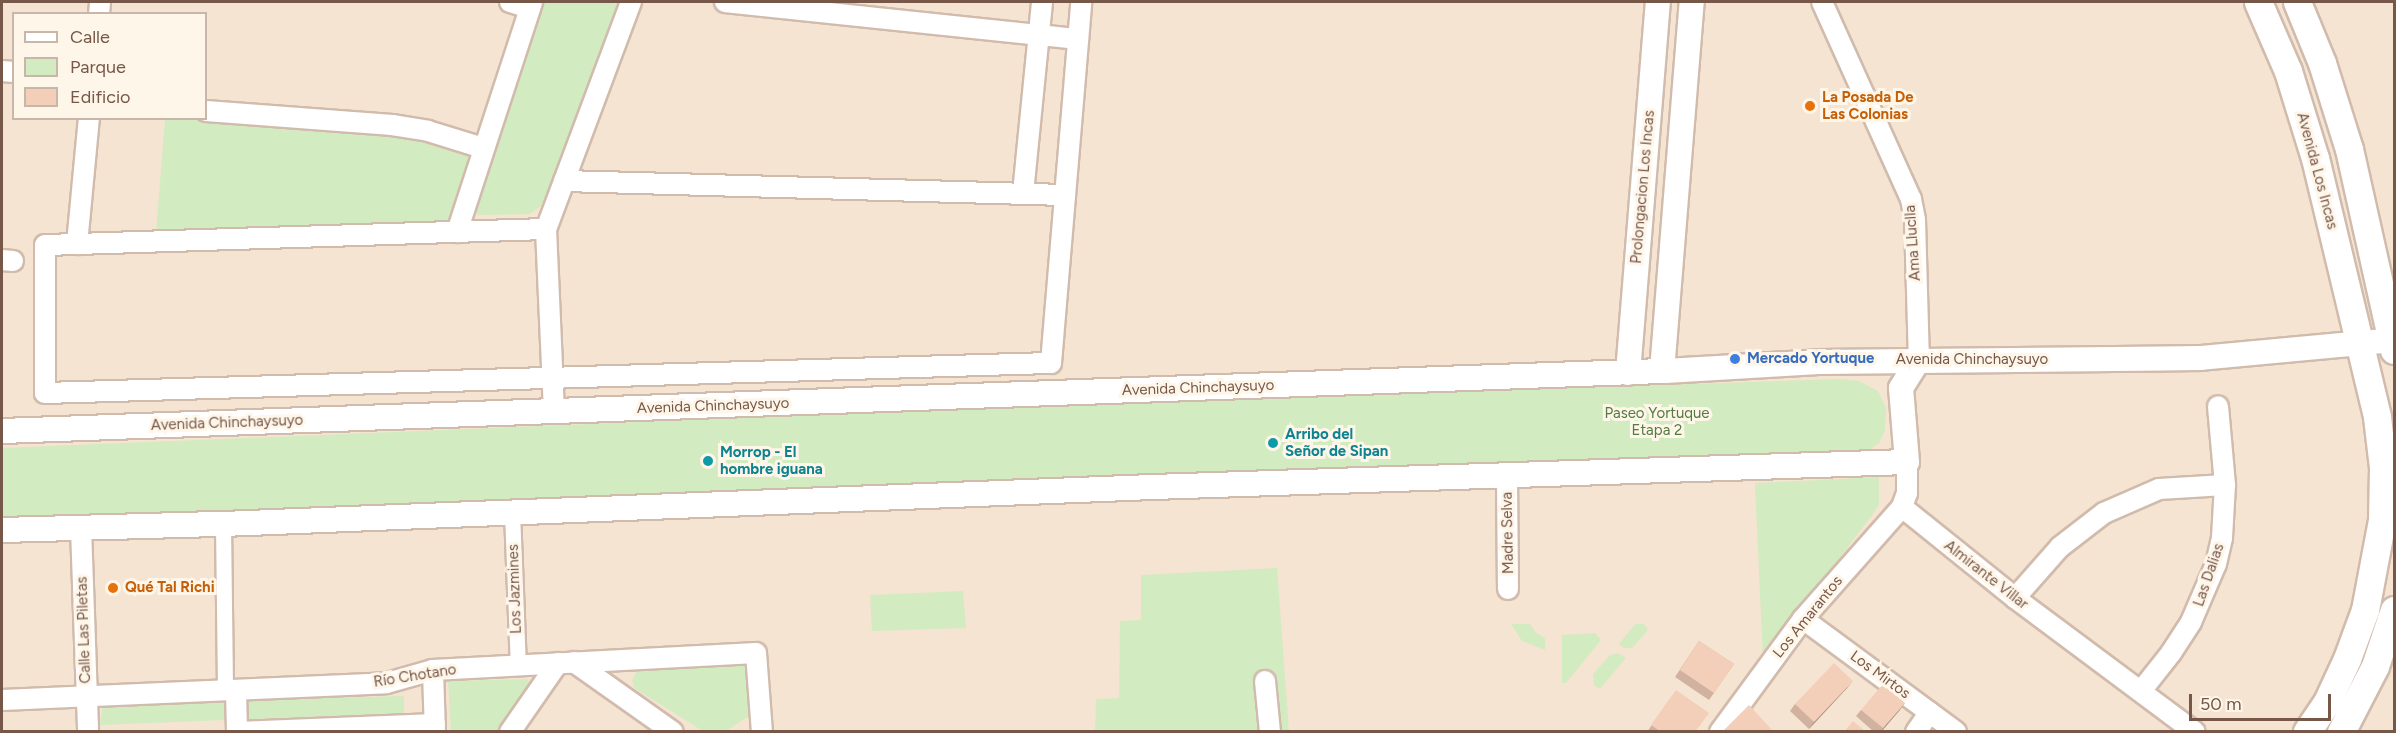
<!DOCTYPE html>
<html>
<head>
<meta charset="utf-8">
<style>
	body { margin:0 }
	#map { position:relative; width:2396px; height:733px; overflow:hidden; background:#fdf2e3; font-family:Figtree,sans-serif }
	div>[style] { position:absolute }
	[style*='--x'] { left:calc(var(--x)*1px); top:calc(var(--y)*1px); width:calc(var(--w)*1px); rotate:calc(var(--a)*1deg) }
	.residential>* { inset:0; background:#f5e4d1 }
	.green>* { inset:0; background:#d3ebc1 }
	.roads { filter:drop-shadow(2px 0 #d1bbac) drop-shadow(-2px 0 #d1bbac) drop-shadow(0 2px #d1bbac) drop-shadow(0 -2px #d1bbac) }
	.pedestrian>* { height:15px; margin:-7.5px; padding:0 7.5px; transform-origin:7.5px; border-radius:7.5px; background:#fff }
	.minor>* { height:20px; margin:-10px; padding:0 10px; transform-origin:10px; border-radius:10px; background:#fff }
	.tertiary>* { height:24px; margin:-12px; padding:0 12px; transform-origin:12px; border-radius:12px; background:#fff }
	.secondary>* { height:27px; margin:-13.5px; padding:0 13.5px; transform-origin:13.5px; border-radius:13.5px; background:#fff }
	.wall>* { inset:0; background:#d1b2a0 }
	.shaded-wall>* { inset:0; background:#aa9182 }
	.building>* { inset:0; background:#f3cfba }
	.dots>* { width:16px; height:16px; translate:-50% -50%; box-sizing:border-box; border:3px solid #fff6ea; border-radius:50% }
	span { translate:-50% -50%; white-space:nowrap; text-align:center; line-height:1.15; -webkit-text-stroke:6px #fff6ea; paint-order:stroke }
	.food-label { font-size:15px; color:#c56008; font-weight:700 }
	.left { translate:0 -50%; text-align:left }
	.street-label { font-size:15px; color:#765748 }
	.shop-label { font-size:15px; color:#366cbe; font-weight:700 }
	.park-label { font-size:15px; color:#537c40 }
	.culture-label { font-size:15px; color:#0d838f; font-weight:700 }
	.frame { position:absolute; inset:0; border:3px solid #765748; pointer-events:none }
	.legend { position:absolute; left:12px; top:12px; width:195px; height:108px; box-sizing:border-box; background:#fff6ea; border:2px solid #c8b6a9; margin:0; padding:8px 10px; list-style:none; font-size:18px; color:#765748 }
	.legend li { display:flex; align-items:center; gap:12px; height:30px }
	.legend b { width:30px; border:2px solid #c8b6a9 }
	.scale { position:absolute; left:2189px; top:694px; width:142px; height:27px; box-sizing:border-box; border:3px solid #765748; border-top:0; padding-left:8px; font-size:18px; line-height:21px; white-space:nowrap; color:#765748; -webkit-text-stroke:4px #fff6ea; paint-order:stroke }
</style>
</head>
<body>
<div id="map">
	<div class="residential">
		<div style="clip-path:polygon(evenodd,2px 2px,2394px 2px,2394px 731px,2px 731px,2px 2px,14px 14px,206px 14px,206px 118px,14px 118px,14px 14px)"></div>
	</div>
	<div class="green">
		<div style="clip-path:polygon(544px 2px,628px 2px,558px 186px,544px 204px,530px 214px,479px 215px,473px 211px)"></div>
		<div style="clip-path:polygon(206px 118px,414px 136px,461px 148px,471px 160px,450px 221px,156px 233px,165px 119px)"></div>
		<div style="clip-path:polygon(1838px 379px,1859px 381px,1878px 391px,1886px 408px,1885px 430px,1879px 443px,1865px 453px,2px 518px,2px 448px,1029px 406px)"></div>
		<div style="clip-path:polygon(1879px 477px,1879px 504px,1873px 514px,1763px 659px,1755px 483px)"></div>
		<div style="clip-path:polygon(1277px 568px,1289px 731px,1095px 732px,1096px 699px,1119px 698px,1120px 621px,1141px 620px,1141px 575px)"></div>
		<div style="clip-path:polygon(963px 591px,966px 628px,872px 631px,870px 595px)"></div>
		<div style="clip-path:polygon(1511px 624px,1530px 624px,1536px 633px,1545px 638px,1545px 650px,1522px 641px)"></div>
		<div style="clip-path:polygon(1635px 624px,1644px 624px,1648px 630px,1632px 648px,1624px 648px,1619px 644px)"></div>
		<div style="clip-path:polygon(1595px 633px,1601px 640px,1566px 683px,1562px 683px,1562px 635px)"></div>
		<div style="clip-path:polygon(1618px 653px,1626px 658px,1600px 689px,1594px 685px,1593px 674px,1610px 655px)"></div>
		<div style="clip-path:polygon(747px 665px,749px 716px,726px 731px,703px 731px,634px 688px,632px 680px,639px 667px)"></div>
		<div style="clip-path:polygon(527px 679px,534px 688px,503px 731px,451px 731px,448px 681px)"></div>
		<div style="clip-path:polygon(404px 696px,404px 713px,100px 725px,103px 703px)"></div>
	</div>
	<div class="roads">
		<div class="pedestrian">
			<div style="--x:512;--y:512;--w:153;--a:87.8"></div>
			<div style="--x:223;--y:524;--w:167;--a:89.3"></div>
		</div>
		<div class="minor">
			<div style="--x:510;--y:2;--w:21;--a:17"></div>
			<div style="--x:631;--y:2;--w:242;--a:110.5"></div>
			<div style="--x:546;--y:229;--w:501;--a:178.17"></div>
			<div style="--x:45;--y:245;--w:148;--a:90"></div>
			<div style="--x:45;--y:393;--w:1006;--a:-1.71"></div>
			<div style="--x:1051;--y:363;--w:362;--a:-85.2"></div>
			<div style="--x:725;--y:2;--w:355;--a:6"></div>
			<div style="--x:1822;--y:2;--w:216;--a:65.7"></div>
			<div style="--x:1911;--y:199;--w:21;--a:79"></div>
			<div style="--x:1915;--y:220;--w:139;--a:88.4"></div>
			<div style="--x:99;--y:14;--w:12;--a:-85"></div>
			<div style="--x:2;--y:71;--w:12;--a:5"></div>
			<div style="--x:206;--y:111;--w:187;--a:4.3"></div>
			<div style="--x:392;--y:125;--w:36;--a:9"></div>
			<div style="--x:428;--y:131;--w:58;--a:17.2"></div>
			<div style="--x:564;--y:181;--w:501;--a:1.6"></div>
			<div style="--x:1023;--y:193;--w:192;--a:-84.3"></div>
			<div style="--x:546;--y:229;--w:182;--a:87.5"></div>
			<div style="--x:457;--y:232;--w:242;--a:-71.9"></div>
			<div style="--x:77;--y:244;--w:127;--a:-84.6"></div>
			<div style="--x:2;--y:260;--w:11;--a:5"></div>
			<div style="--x:1907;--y:462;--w:31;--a:90"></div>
			<div style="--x:1907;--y:493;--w:15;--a:110"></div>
			<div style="--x:1902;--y:507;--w:145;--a:38.8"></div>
			<div style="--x:2015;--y:598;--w:224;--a:36.7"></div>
			<div style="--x:1507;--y:477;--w:112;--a:89.5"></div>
			<div style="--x:81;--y:528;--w:204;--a:88"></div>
			<div style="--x:2015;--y:598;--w:68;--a:-48.6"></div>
			<div style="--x:2060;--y:547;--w:56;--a:-37.7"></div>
			<div style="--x:2104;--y:513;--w:60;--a:-23.6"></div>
			<div style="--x:2159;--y:489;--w:66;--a:-3.5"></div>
			<div style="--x:1803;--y:619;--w:190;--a:36.4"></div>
			<div style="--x:574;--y:662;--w:121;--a:35.3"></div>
			<div style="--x:433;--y:670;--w:62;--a:88.2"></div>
			<div style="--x:1265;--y:681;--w:51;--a:84.4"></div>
			<div style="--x:236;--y:691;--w:41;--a:88.6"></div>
			<div style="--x:2141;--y:691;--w:48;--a:-51.7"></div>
			<div style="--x:2171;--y:653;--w:37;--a:-57"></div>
			<div style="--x:2191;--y:622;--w:63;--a:-66.7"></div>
			<div style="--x:2216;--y:564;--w:27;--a:-77"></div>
			<div style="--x:2222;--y:538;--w:53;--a:-86.8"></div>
			<div style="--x:2225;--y:485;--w:79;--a:-95.1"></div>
			<div style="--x:2;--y:700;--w:385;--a:-2.5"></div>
			<div style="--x:387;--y:683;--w:48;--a:-15.8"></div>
			<div style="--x:433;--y:670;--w:323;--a:-3"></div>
			<div style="--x:756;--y:653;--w:79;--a:85.7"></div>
			<div style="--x:238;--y:732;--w:197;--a:-2.3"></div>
			<div style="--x:510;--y:732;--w:84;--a:-55.2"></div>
			<div style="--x:1720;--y:732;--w:140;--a:-53.7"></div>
			<div style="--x:1803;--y:619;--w:149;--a:-48.5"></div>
			<div style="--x:1916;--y:732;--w:24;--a:-55"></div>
		</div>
		<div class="tertiary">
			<div style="--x:1662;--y:371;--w:370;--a:-85.4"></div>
			<div style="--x:1628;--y:373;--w:372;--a:-85.4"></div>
			<div style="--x:2;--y:431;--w:1664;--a:-2.07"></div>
			<div style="--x:1665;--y:371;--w:154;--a:-3.3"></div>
			<div style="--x:1819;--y:362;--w:381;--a:-0.6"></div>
			<div style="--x:2200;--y:358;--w:195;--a:-5.3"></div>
			<div style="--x:2;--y:530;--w:221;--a:-1.6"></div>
			<div style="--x:223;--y:524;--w:931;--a:-2.28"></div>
			<div style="--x:1153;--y:487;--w:754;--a:-1.9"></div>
			<div style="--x:1907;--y:462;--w:74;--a:-94.6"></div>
			<div style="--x:1901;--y:388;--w:34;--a:-58"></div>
		</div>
		<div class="secondary">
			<div style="--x:2258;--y:2;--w:75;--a:66.5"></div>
			<div style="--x:2288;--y:71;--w:91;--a:72.8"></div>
			<div style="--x:2315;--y:158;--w:266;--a:76.5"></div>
			<div style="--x:2377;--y:417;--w:50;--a:83.2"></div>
			<div style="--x:2383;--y:467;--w:53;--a:91.1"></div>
			<div style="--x:2382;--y:520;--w:92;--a:100.7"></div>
			<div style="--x:2365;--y:610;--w:52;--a:110.2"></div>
			<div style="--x:2347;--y:659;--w:47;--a:114.9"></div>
			<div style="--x:2327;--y:702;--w:36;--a:124"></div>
			<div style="--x:2297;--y:2;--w:66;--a:67.7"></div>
			<div style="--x:2322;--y:63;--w:90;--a:72.6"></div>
			<div style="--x:2349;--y:149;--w:206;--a:77.4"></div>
			<div style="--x:2341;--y:732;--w:74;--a:-62.7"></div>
			<div style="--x:2375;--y:666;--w:59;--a:-71.3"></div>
		</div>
	</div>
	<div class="wall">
		<div style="clip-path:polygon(1699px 641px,1734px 664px,1709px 700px,1675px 677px)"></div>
		<div style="clip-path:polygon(1848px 687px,1809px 729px,1790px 711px,1795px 704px)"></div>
		<div style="clip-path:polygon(1669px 700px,1695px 732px,1647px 732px)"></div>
		<div style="clip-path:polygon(1905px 703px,1881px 732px,1874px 732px,1856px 716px,1861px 710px)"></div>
	</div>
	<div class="shaded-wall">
		<div style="clip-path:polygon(1853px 681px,1848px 687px,1809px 729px,1814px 722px)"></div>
		<div style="clip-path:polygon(1905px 703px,1900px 710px,1881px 732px,1883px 728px)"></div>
	</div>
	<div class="building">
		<div style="clip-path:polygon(1699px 641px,1734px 664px,1714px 693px,1680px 670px)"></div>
		<div style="clip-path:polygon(1834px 663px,1853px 681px,1814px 722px,1795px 704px)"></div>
		<div style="clip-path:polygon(1883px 684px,1905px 703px,1883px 728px,1861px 710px)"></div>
		<div style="clip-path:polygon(1676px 690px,1709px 713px,1695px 732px,1661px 732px,1651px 725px)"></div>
		<div style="clip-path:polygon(1749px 705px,1774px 732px,1722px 732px)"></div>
		<div style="clip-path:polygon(1853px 721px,1866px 732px,1844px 732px)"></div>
	</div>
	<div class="dots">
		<div style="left:1810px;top:106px;background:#e8710a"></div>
		<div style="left:1735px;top:359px;background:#3f7fe0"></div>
		<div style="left:1273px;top:443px;background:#0f9aa8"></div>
		<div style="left:708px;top:461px;background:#0f9aa8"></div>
		<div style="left:113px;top:588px;background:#e8710a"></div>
	</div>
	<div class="food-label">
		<span class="left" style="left:1822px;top:106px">La Posada De<br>Las Colonias</span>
		<span class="left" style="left:125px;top:588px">Qué Tal Richi</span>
	</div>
	<div class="street-label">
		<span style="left:2317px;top:171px;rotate:75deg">Avenida Los Incas</span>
		<span style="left:1643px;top:187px;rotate:-85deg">Prolongacion Los Incas</span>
		<span style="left:1913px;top:243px;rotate:-94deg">Ama Lluclla</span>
		<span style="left:1972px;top:360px">Avenida Chinchaysuyo</span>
		<span style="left:1198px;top:388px;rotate:-2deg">Avenida Chinchaysuyo</span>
		<span style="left:713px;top:406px;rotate:-2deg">Avenida Chinchaysuyo</span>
		<span style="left:227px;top:423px;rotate:-2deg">Avenida Chinchaysuyo</span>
		<span style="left:1508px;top:533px;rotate:-91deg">Madre Selva</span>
		<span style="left:1986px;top:575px;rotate:38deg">Almirante Villar</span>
		<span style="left:2209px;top:575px;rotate:-71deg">Las Dalias</span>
		<span style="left:515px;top:589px;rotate:-92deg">Los Jazmines</span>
		<span style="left:1808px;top:617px;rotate:-51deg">Los Amarantos</span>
		<span style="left:84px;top:630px;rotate:-92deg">Calle Las Piletas</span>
		<span style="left:1880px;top:675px;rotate:36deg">Los Mirtos</span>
		<span style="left:415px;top:676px;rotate:-9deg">Río Chotano</span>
	</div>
	<div class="shop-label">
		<span class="left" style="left:1747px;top:359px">Mercado Yortuque</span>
	</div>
	<div class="park-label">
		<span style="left:1657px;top:422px">Paseo Yortuque<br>Etapa 2</span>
	</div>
	<div class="culture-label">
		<span class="left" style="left:1285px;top:443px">Arribo del<br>Señor de Sipan</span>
		<span class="left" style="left:720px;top:461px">Morrop - El<br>hombre iguana</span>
	</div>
	<div class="frame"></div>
	<ul class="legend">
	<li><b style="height:8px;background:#fff"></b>Calle</li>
	<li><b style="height:16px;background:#d3ebc1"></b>Parque</li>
	<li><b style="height:16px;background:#f3cfba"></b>Edificio</li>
	</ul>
	<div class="scale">50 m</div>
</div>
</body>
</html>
